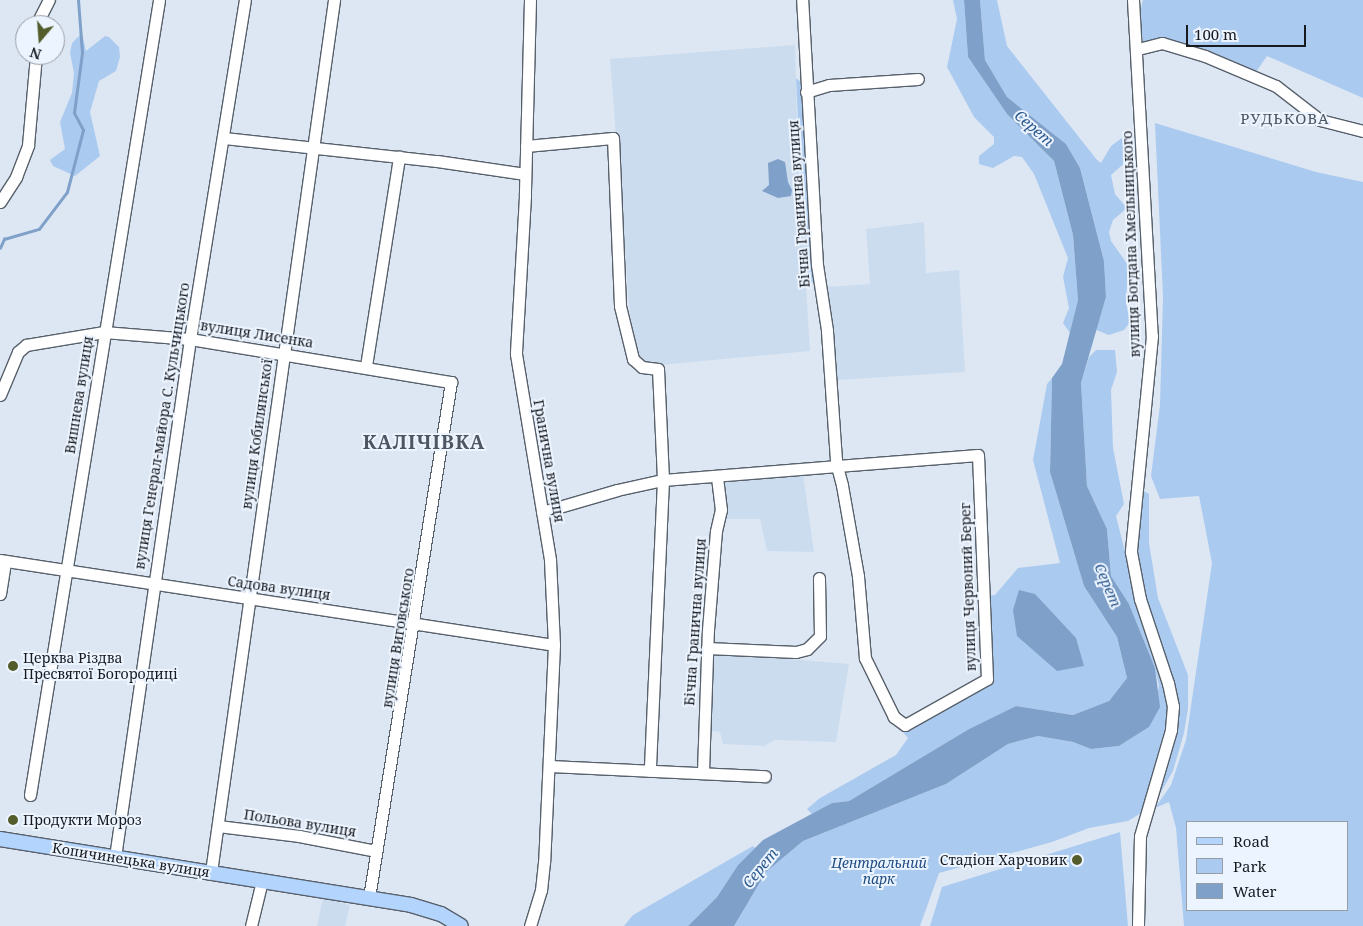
<!DOCTYPE html>
<html>
<head>
<meta charset="utf-8">
<style>
	body { margin:0 }
	#map { position:relative; width:1363px; height:926px; overflow:hidden; background:#dde7f4; font-family:"Noto Serif",serif }
	div>[style] { position:absolute }
	[style*='--x'] { left:calc(var(--x)*1px); top:calc(var(--y)*1px); width:calc(var(--w)*1px); rotate:calc(var(--a)*1deg) }
	.built>* { inset:0; background:#ccdcef }
	.green>* { inset:0; background:#abcaef }
	.water>* { inset:0; background:#7fa0c9 }
	.stream>* { height:2.5px; margin:-1.25px; padding:0 1.25px; transform-origin:1.25px; border-radius:1.25px; background:#7fa0c9 }
	.roads { filter:drop-shadow(1px 0 #57606b) drop-shadow(-1px 0 #57606b) drop-shadow(0 1px #57606b) drop-shadow(0 -1px #57606b) }
	.minor>* { height:11px; margin:-5.5px; padding:0 5.5px; transform-origin:5.5px; border-radius:5.5px; background:#fff }
	.major>* { height:14px; margin:-7px; padding:0 7px; transform-origin:7px; border-radius:7px; background:#b3d4fd }
	.dots>* { width:14px; height:14px; translate:-50% -50%; box-sizing:border-box; border:2px solid #ecf4ff; border-radius:50% }
	span { translate:-50% -50%; white-space:nowrap; text-align:center; line-height:1.15; -webkit-text-stroke:4px #ecf4ff; paint-order:stroke }
	.street-label { font-size:14px; color:#171a1f }
	.poi-label { font-size:14px; color:#171a1f }
	.left { translate:0 -50%; text-align:left }
	.right { translate:-100% -50%; text-align:right }
	.park-label { font-size:14px; color:#204e82; font-style:italic }
	.neighbourhood-label { font-size:15px; color:#4e5661; letter-spacing:1px }
	.water-label { font-size:15px; color:#2c598e; font-style:italic }
	.district-label { font-size:19px; color:#4e5661; font-weight:700; letter-spacing:1px }
	.legend { position:absolute; left:1186px; top:821px; width:162px; height:90px; box-sizing:border-box; background:#ecf4ff; border:1px solid #979da5; margin:0; padding:6px 9px; list-style:none; font-size:15px; color:#171a1f }
	.legend li { display:flex; align-items:center; gap:10px; height:25px }
	.legend b { width:25px; border:1px solid #979da5 }
	.north { position:absolute; left:15px; top:15px; width:50px; height:50px; box-sizing:border-box; background:#ecf4ff; border:1px solid #979da5; border-radius:50%; rotate:198deg; font-size:14px; font-weight:700; line-height:20px; text-align:center; color:#171a1f }
	.north::after { content:''; display:block; margin:auto; width:18px; height:22px; background:#535c2b; clip-path:polygon(50% 0,100% 100%,50% 72%,0 100%) }
	.scale { position:absolute; left:1186px; top:25px; width:120px; height:22px; box-sizing:border-box; border:2px solid #171a1f; border-top:0; padding-left:6px; font-size:15px; line-height:18px; white-space:nowrap; color:#171a1f; -webkit-text-stroke:4px #ecf4ff; paint-order:stroke }
</style>
</head>
<body>
<div id="map">
	<div class="built">
		<div style="clip-path:polygon(795px 45px,798px 155px,810px 351px,650px 366px,633px 354px,610px 59px)"></div>
		<div style="clip-path:polygon(924px 222px,926px 273px,959px 270px,965px 372px,836px 380px,826px 287px,870px 284px,866px 229px)"></div>
		<div style="clip-path:polygon(803px 474px,814px 552px,767px 551px,760px 519px,722px 519px,721px 479px)"></div>
		<div style="clip-path:polygon(716px 653px,849px 664px,836px 742px,775px 740px,764px 746px,723px 744px,720px 732px,707px 730px,711px 656px)"></div>
		<div style="clip-path:polygon(323px 898px,350px 905px,345px 926px,317px 926px)"></div>
	</div>
	<div class="green">
		<div style="clip-path:polygon(953px 0,964px 0,968px 57px,1007px 114px,1054px 161px,1073px 235px,1078px 300px,1070px 333px,1063px 323px,1069px 308px,1063px 277px,1068px 258px,1034px 174px,1022px 157px,1014px 156px,993px 168px,979px 164px,979px 156px,994px 144px,994px 137px,974px 117px,947px 67px,957px 19px)"></div>
		<div style="clip-path:polygon(980px 0,997px 0,1007px 46px,1097px 160px,1101px 163px,1111px 146px,1126px 135px,1137px 141px,1128px 160px,1111px 175px,1115px 194px,1127px 208px,1113px 220px,1109px 232px,1111px 241px,1128px 265px,1126px 303px,1130px 322px,1124px 330px,1109px 335px,1096px 330px,1106px 297px,1104px 261px,1080px 168px,1066px 144px,1007px 97px,985px 60px)"></div>
		<div style="clip-path:polygon(1143px 0,1363px 0,1363px 98px,1267px 56px,1256px 72px,1143px 42px,1139px 18px)"></div>
		<div style="clip-path:polygon(82px 33px,86px 51px,105px 36px,109px 37px,119px 47px,120px 57px,116px 71px,99px 81px,90px 112px,100px 156px,75px 176px,53px 166px,50px 160px,65px 149px,60px 122px,72px 93px,74px 73px,70px 53px,72px 43px)"></div>
		<div style="clip-path:polygon(796px 78px,804px 85px,817px 282px,806px 282px)"></div>
		<div style="clip-path:polygon(evenodd,1155px 123px,1316px 172px,1363px 182px,1363px 926px,1184px 926px,1176px 828px,1169px 802px,1155px 808px,1171px 785px,1186px 740px,1212px 563px,1199px 496px,1160px 499px,1151px 476px,1160px 405px,1163px 297px,1155px 123px,1187px 822px,1347px 822px,1347px 910px,1187px 910px,1187px 822px)"></div>
		<div style="clip-path:polygon(1096px 350px,1115px 350px,1117px 372px,1111px 390px,1113px 448px,1124px 504px,1116px 516px,1138px 603px,1168px 695px,1168px 718px,1141px 813px,1128px 821px,1089px 828px,1052px 842px,939px 873px,920px 926px,734px 926px,766px 872px,803px 841px,946px 784px,1008px 744px,1038px 736px,1073px 742px,1091px 749px,1119px 746px,1149px 727px,1159px 686px,1155px 668px,1129px 604px,1111px 576px,1107px 529px,1087px 486px,1081px 383px,1089px 357px)"></div>
		<div style="clip-path:polygon(1052px 378px,1050px 472px,1084px 586px,1117px 637px,1127px 678px,1109px 701px,1073px 715px,1016px 706px,969px 729px,849px 801px,832px 803px,812px 814px,807px 809px,820px 798px,896px 755px,908px 738px,902px 731px,991px 680px,986px 596px,995px 595px,1018px 568px,1060px 563px,1033px 460px,1047px 384px)"></div>
		<div style="clip-path:polygon(1144px 491px,1149px 494px,1149px 543px,1158px 598px,1188px 675px,1188px 709px,1184px 733px,1173px 771px,1157px 799px,1176px 722px,1138px 563px,1138px 529px)"></div>
		<div style="clip-path:polygon(1120px 832px,1128px 926px,930px 926px,942px 887px)"></div>
		<div style="clip-path:polygon(753px 846px,755px 848px,738px 865px,717px 897px,688px 926px,624px 926px,633px 915px)"></div>
	</div>
	<div class="water">
		<div style="clip-path:polygon(964px 0,980px 0,985px 60px,1007px 97px,1066px 144px,1080px 168px,1104px 261px,1106px 297px,1081px 383px,1087px 486px,1107px 529px,1111px 576px,1129px 604px,1155px 668px,1160px 707px,1149px 727px,1119px 746px,1091px 749px,1073px 742px,1038px 736px,1008px 744px,946px 784px,803px 841px,766px 872px,734px 926px,688px 926px,717px 897px,738px 865px,763px 840px,832px 803px,849px 801px,969px 729px,1016px 706px,1073px 715px,1109px 701px,1127px 678px,1117px 637px,1084px 586px,1050px 472px,1052px 378px,1062px 364px,1078px 300px,1073px 235px,1054px 161px,1007px 114px,968px 57px)"></div>
		<div style="clip-path:polygon(778px 159px,785px 162px,788px 182px,792px 190px,791px 196px,778px 198px,762px 191px,769px 185px,768px 163px)"></div>
		<div style="clip-path:polygon(1019px 590px,1035px 594px,1076px 638px,1084px 666px,1057px 671px,1017px 636px,1013px 610px)"></div>
	</div>
	<div class="stream">
		<div style="--x:0;--y:248;--w:10;--a:-66"></div>
		<div style="--x:4;--y:239;--w:36;--a:-16"></div>
		<div style="--x:39;--y:229;--w:46;--a:-52.9"></div>
		<div style="--x:67;--y:192;--w:64;--a:-75.5"></div>
		<div style="--x:83;--y:130;--w:19;--a:-118"></div>
		<div style="--x:74;--y:113;--w:61;--a:-82.4"></div>
		<div style="--x:82;--y:53;--w:53;--a:-94.3"></div>
	</div>
	<div class="roads">
		<div class="minor">
			<div style="--x:530;--y:0;--w:196;--a:91.5"></div>
			<div style="--x:525;--y:196;--w:158;--a:93.3"></div>
			<div style="--x:516;--y:354;--w:209;--a:80.6"></div>
			<div style="--x:550;--y:560;--w:85;--a:87.3"></div>
			<div style="--x:554;--y:645;--w:217;--a:92.6"></div>
			<div style="--x:544;--y:862;--w:28;--a:96"></div>
			<div style="--x:541;--y:890;--w:38;--a:107"></div>
			<div style="--x:1133;--y:0;--w:337;--a:86.8"></div>
			<div style="--x:1152;--y:336;--w:217;--a:95.6"></div>
			<div style="--x:1131;--y:552;--w:48;--a:79.2"></div>
			<div style="--x:1140;--y:599;--w:89;--a:71.6"></div>
			<div style="--x:1168;--y:683;--w:24;--a:78"></div>
			<div style="--x:1173;--y:706;--w:24;--a:95"></div>
			<div style="--x:1171;--y:730;--w:110;--a:106.3"></div>
			<div style="--x:1140;--y:836;--w:90;--a:91.3"></div>
			<div style="--x:36;--y:25;--w:28;--a:-63"></div>
			<div style="--x:1138;--y:49;--w:25;--a:-14"></div>
			<div style="--x:1162;--y:43;--w:45;--a:16.8"></div>
			<div style="--x:1205;--y:56;--w:77;--a:22.9"></div>
			<div style="--x:1276;--y:86;--w:56;--a:37.7"></div>
			<div style="--x:1320;--y:120;--w:44;--a:14.3"></div>
			<div style="--x:806;--y:92;--w:24;--a:-17"></div>
			<div style="--x:829;--y:85;--w:89;--a:-3.9"></div>
			<div style="--x:224;--y:138;--w:214;--a:6.2"></div>
			<div style="--x:437;--y:161;--w:89;--a:8.4"></div>
			<div style="--x:526;--y:146;--w:87;--a:-5.3"></div>
			<div style="--x:613;--y:138;--w:168;--a:87.6"></div>
			<div style="--x:620;--y:306;--w:55;--a:76.2"></div>
			<div style="--x:633;--y:359;--w:12;--a:42"></div>
			<div style="--x:642;--y:367;--w:16;--a:7"></div>
			<div style="--x:658;--y:369;--w:111;--a:87.4"></div>
			<div style="--x:663;--y:480;--w:291;--a:92.6"></div>
			<div style="--x:0;--y:202;--w:30;--a:-57"></div>
			<div style="--x:16;--y:177;--w:34;--a:-69"></div>
			<div style="--x:28;--y:145;--w:90;--a:-84.9"></div>
			<div style="--x:366;--y:366;--w:212;--a:-81"></div>
			<div style="--x:0;--y:395;--w:47;--a:-67.3"></div>
			<div style="--x:18;--y:352;--w:11;--a:-41"></div>
			<div style="--x:26;--y:345;--w:79;--a:-9.5"></div>
			<div style="--x:104;--y:332;--w:86;--a:4.7"></div>
			<div style="--x:190;--y:339;--w:265;--a:9.4"></div>
			<div style="--x:451;--y:382;--w:522;--a:99.03"></div>
			<div style="--x:542;--y:512;--w:78;--a:-16.3"></div>
			<div style="--x:617;--y:490;--w:47;--a:-12.3"></div>
			<div style="--x:663;--y:480;--w:175;--a:-4.6"></div>
			<div style="--x:837;--y:466;--w:141;--a:-4.5"></div>
			<div style="--x:978;--y:455;--w:224;--a:87.7"></div>
			<div style="--x:987;--y:679;--w:94;--a:150.7"></div>
			<div style="--x:905;--y:725;--w:14;--a:-144"></div>
			<div style="--x:894;--y:717;--w:66;--a:-116.2"></div>
			<div style="--x:865;--y:658;--w:82;--a:-94.9"></div>
			<div style="--x:858;--y:576;--w:92;--a:-100"></div>
			<div style="--x:842;--y:485;--w:20;--a:-105"></div>
			<div style="--x:837;--y:466;--w:6;--a:-99"></div>
			<div style="--x:836;--y:460;--w:130;--a:-94"></div>
			<div style="--x:827;--y:330;--w:66;--a:-98.7"></div>
			<div style="--x:817;--y:265;--w:265;--a:-93.2"></div>
			<div style="--x:0;--y:560;--w:560;--a:8.72"></div>
			<div style="--x:0;--y:594;--w:33;--a:-81"></div>
			<div style="--x:707;--y:648;--w:89;--a:2.6"></div>
			<div style="--x:796;--y:652;--w:11;--a:-15"></div>
			<div style="--x:807;--y:649;--w:18;--a:-45"></div>
			<div style="--x:820;--y:636;--w:58;--a:-91"></div>
			<div style="--x:550;--y:766;--w:215;--a:2.7"></div>
			<div style="--x:703;--y:771;--w:141;--a:-88"></div>
			<div style="--x:708;--y:630;--w:99;--a:-85.4"></div>
			<div style="--x:716;--y:531;--w:22;--a:-77"></div>
			<div style="--x:721;--y:510;--w:34;--a:-97"></div>
			<div style="--x:30;--y:795;--w:805;--a:-80.78"></div>
			<div style="--x:218;--y:826;--w:82;--a:7"></div>
			<div style="--x:299;--y:836;--w:78;--a:11"></div>
			<div style="--x:115;--y:857;--w:523;--a:-81.76"></div>
			<div style="--x:190;--y:339;--w:343;--a:-80.8"></div>
			<div style="--x:211;--y:872;--w:881;--a:-81.97"></div>
			<div style="--x:251;--y:926;--w:46;--a:-76.3"></div>
		</div>
		<div class="major">
			<div style="--x:0;--y:839;--w:416;--a:9.1"></div>
			<div style="--x:411;--y:905;--w:31;--a:17"></div>
			<div style="--x:441;--y:914;--w:23;--a:31"></div>
		</div>
	</div>
	<div class="dots">
		<div style="left:13px;top:666px;background:#535c2b"></div>
		<div style="left:13px;top:820px;background:#535c2b"></div>
		<div style="left:1077px;top:860px;background:#535c2b"></div>
	</div>
	<div class="street-label">
		<span style="left:799px;top:204px;rotate:-94deg">Бічна Гранична вулиця</span>
		<span style="left:1131px;top:244px;rotate:-92deg">вулиця Богдана Хмельницького</span>
		<span style="left:257px;top:334px;rotate:9deg">вулиця Лисенка</span>
		<span style="left:79px;top:395px;rotate:-81deg">Вишнева вулиця</span>
		<span style="left:162px;top:426px;rotate:-81deg">вулиця Генерал-майора С. Кульчицького</span>
		<span style="left:257px;top:434px;rotate:-82deg">вулиця Кобилянської</span>
		<span style="left:549px;top:461px;rotate:80deg">Гранична вулиця</span>
		<span style="left:968px;top:587px;rotate:-92deg">вулиця Червоний Берег</span>
		<span style="left:279px;top:588px;rotate:8deg">Садова вулиця</span>
		<span style="left:695px;top:622px;rotate:-86deg">Бічна Гранична вулиця</span>
		<span style="left:398px;top:638px;rotate:-81deg">вулиця Виговського</span>
		<span style="left:300px;top:823px;rotate:9deg">Польова вулиця</span>
		<span style="left:131px;top:860px;rotate:9deg">Копичинецька вулиця</span>
	</div>
	<div class="poi-label">
		<span class="left" style="left:23px;top:666px">Церква Різдва<br>Пресвятої Богородиці</span>
		<span class="left" style="left:23px;top:820px">Продукти Мороз</span>
		<span class="right" style="left:1067px;top:860px">Стадіон Харчовик</span>
	</div>
	<div class="park-label">
		<span style="left:879px;top:871px">Центральний<br>парк</span>
	</div>
	<div class="neighbourhood-label">
		<span style="left:1285px;top:119px">РУДЬКОВА</span>
	</div>
	<div class="water-label">
		<span style="left:1034px;top:128px;rotate:41deg">Серет</span>
		<span style="left:1108px;top:585px;rotate:67deg">Серет</span>
		<span style="left:760px;top:868px;rotate:-51deg">Серет</span>
	</div>
	<div class="district-label">
		<span style="left:424px;top:443px">КАЛІЧІВКА</span>
	</div>
	<ul class="legend">
	<li><b style="height:6px;background:#b3d4fd"></b>Road</li>
	<li><b style="height:14px;background:#abcaef"></b>Park</li>
	<li><b style="height:14px;background:#7fa0c9"></b>Water</li>
	</ul>
	<div class="north">N</div>
	<div class="scale">100 m</div>
</div>
</body>
</html>
